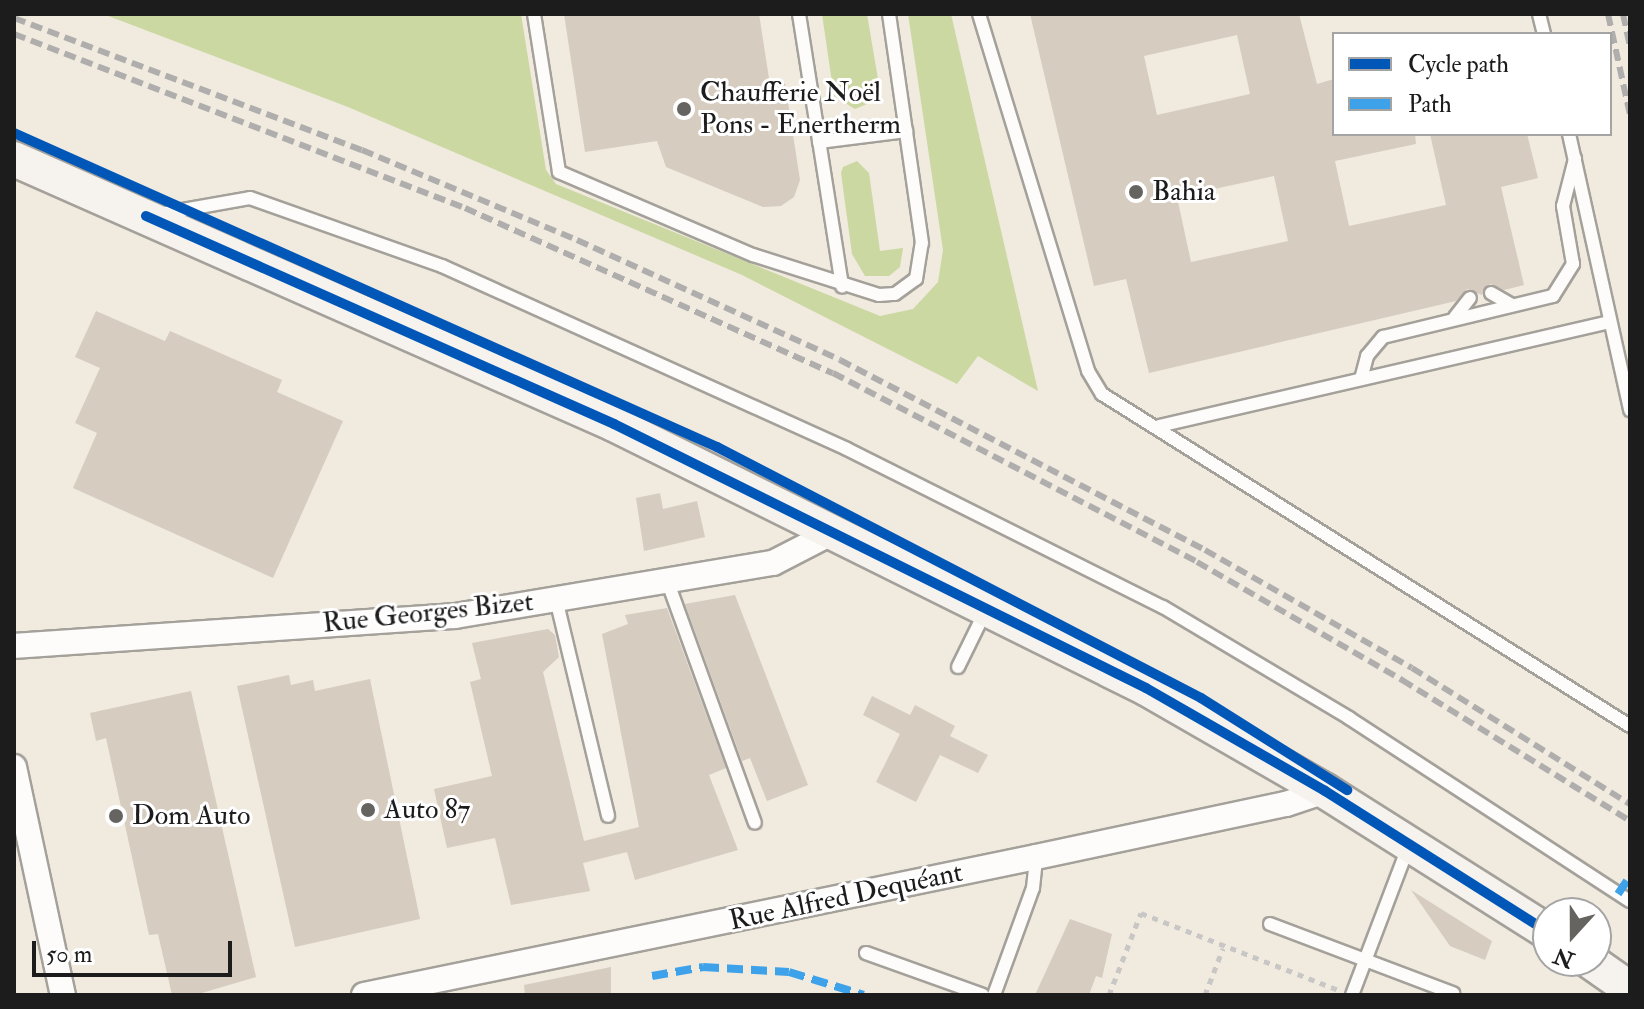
<!DOCTYPE html>
<html>
<head>
<meta charset="utf-8">
<style>
	body { margin:0 }
	#map { position:relative; width:1644px; height:1009px; overflow:hidden; background:#f0eadf; font-family:"IM FELL Double Pica",serif }
	div>[style] { position:absolute }
	[style*='--x'] { left:calc(var(--x)*1px); top:calc(var(--y)*1px); width:calc(var(--w)*1px); rotate:calc(var(--a)*1deg) }
	.green>* { inset:0; background:#cbd8a2 }
	.building>* { inset:0; background:#d6ccbf }
	.path>* { height:5px; margin-top:-2.5px; transform-origin:0; background:repeating-linear-gradient(90deg,#c9c7c5 0 6px,transparent 0 12px) }
	.roads { filter:drop-shadow(2px 0 #a4a09a) drop-shadow(-2px 0 #a4a09a) drop-shadow(0 2px #a4a09a) drop-shadow(0 -2px #a4a09a) }
	.lane>* { height:12px; margin:-6px; padding:0 6px; transform-origin:6px; border-radius:6px; background:#fdfcfa }
	.street>* { height:24px; margin:-12px; padding:0 12px; transform-origin:12px; border-radius:12px; background:#fdfcfa }
	.secondary>* { height:34px; margin:-17px; padding:0 17px; transform-origin:17px; border-radius:17px; background:#f6f2ed }
	.rail>* { height:6px; margin-top:-3px; transform-origin:0; background:repeating-linear-gradient(90deg,#afaead 0 12px,transparent 0 18px) }
	.quiet>* { height:8px; margin-top:-4px; transform-origin:0; background:repeating-linear-gradient(90deg,#3da2ea 0 16px,transparent 0 24px) }
	.cycleway>* { height:10px; margin:-5px; padding:0 5px; transform-origin:5px; border-radius:5px; background:#0057b8 }
	.dots>* { width:22px; height:22px; translate:-50% -50%; box-sizing:border-box; border:4px solid #fff; border-radius:50% }
	span { translate:-50% -50%; white-space:nowrap; text-align:center; line-height:1.15; -webkit-text-stroke:6px #fff; paint-order:stroke }
	.poi-label { font-size:28px; color:#1c1c1c }
	.left { translate:0 -50%; text-align:left }
	.street-label { font-size:28px; color:#1c1c1c }
	.frame { position:absolute; inset:0; border:16px solid #1c1c1c; pointer-events:none }
	.legend { position:absolute; left:1332px; top:32px; width:280px; height:104px; box-sizing:border-box; background:#fff; border:2px solid #a4a4a4; margin:0; padding:10px 14px; list-style:none; font-size:24px; color:#1c1c1c }
	.legend li { display:flex; align-items:center; gap:16px; height:40px }
	.legend b { width:40px; border:2px solid #a4a4a4 }
	.north { position:absolute; left:1532px; top:897px; width:80px; height:80px; box-sizing:border-box; background:#fff; border:2px solid #a4a4a4; border-radius:50%; rotate:201deg; font-size:22px; font-weight:700; line-height:32px; text-align:center; color:#1c1c1c }
	.north::after { content:''; display:block; margin:auto; width:28px; height:36px; background:#666460; clip-path:polygon(50% 0,100% 100%,50% 72%,0 100%) }
	.scale { position:absolute; left:32px; top:941px; width:200px; height:36px; box-sizing:border-box; border:4px solid #1c1c1c; border-top:0; padding-left:10px; font-size:24px; line-height:28px; white-space:nowrap; color:#1c1c1c; -webkit-text-stroke:6px #fff; paint-order:stroke }
</style>
</head>
<body>
<div id="map">
	<div class="green">
		<div style="clip-path:polygon(103px 14px,521px 14px,546px 170px,556px 184px,880px 316px,913px 309px,938px 282px,943px 250px,908px 14px,951px 14px,1038px 391px,978px 356px,957px 384px,742px 275px,348px 107px)"></div>
		<div style="clip-path:polygon(822px 14px,867px 14px,879px 85px,867px 104px,855px 109px,834px 96px)"></div>
		<div style="clip-path:polygon(857px 161px,869px 173px,880px 251px,903px 248px,900px 267px,889px 276px,865px 276px,852px 254px,841px 173px,843px 167px)"></div>
	</div>
	<div class="building">
		<div style="clip-path:polygon(564px 14px,759px 14px,770px 85px,785px 83px,800px 180px,794px 197px,781px 206px,763px 207px,666px 167px,657px 141px,585px 152px)"></div>
		<div style="clip-path:polygon(evenodd,1030px 14px,1299px 14px,1317px 84px,1334px 79px,1334px 134px,1415px 134px,1416px 144px,1335px 161px,1349px 226px,1446px 205px,1430px 134px,1527px 134px,1538px 178px,1501px 187px,1524px 285px,1504px 290px,1490px 284px,1482px 295px,1467px 289px,1456px 301px,1149px 373px,1126px 279px,1094px 286px,1030px 14px,1237px 35px,1250px 94px,1157px 115px,1144px 56px,1237px 35px,1030px 14px,1274px 176px,1288px 241px,1191px 262px,1177px 197px,1274px 176px)"></div>
		<div style="clip-path:polygon(96px 311px,165px 341px,170px 331px,282px 380px,277px 392px,343px 421px,273px 578px,73px 488px,97px 433px,75px 423px,100px 368px,75px 357px)"></div>
		<div style="clip-path:polygon(660px 493px,663px 509px,697px 501px,705px 537px,644px 551px,636px 498px)"></div>
		<div style="clip-path:polygon(735px 595px,808px 785px,767px 801px,750px 758px,742px 761px,685px 604px)"></div>
		<div style="clip-path:polygon(667px 608px,726px 768px,709px 775px,738px 850px,635px 880px,627px 852px,583px 863px,590px 891px,511px 905px,495px 838px,447px 848px,434px 789px,492px 776px,470px 682px,481px 679px,472px 643px,548px 629px,555px 635px,559px 657px,543px 672px,584px 841px,639px 827px,602px 634px,628px 624px,625px 615px)"></div>
		<div style="clip-path:polygon(289px 675px,291px 685px,313px 680px,315px 691px,370px 679px,420px 919px,295px 947px,237px 686px)"></div>
		<div style="clip-path:polygon(191px 691px,256px 977px,195px 995px,172px 995px,158px 934px,149px 935px,106px 738px,96px 741px,90px 713px)"></div>
		<div style="clip-path:polygon(872px 696px,910px 715px,915px 705px,955px 726px,950px 736px,988px 755px,978px 773px,940px 755px,916px 802px,876px 782px,900px 734px,863px 715px)"></div>
		<div style="clip-path:polygon(1411px 890px,1492px 941px,1485px 960px,1450px 946px)"></div>
		<div style="clip-path:polygon(1070px 919px,1112px 934px,1102px 978px,1096px 976px,1089px 995px,1035px 995px)"></div>
		<div style="clip-path:polygon(611px 967px,611px 994px,525px 995px,524px 985px)"></div>
	</div>
	<div class="path">
		<div style="--x:1109;--y:995;--w:88;--a:-68.7"></div>
		<div style="--x:1141;--y:913;--w:212;--a:21.3"></div>
		<div style="--x:1205;--y:995;--w:50;--a:-69"></div>
	</div>
	<div class="roads">
		<div class="lane">
			<div style="--x:534;--y:14;--w:160;--a:81"></div>
			<div style="--x:559;--y:172;--w:211;--a:23.2"></div>
			<div style="--x:753;--y:255;--w:132;--a:17.6"></div>
			<div style="--x:879;--y:295;--w:16;--a:-4"></div>
			<div style="--x:895;--y:294;--w:26;--a:-36"></div>
			<div style="--x:916;--y:279;--w:36;--a:-81"></div>
			<div style="--x:922;--y:243;--w:231;--a:-98.2"></div>
			<div style="--x:799;--y:14;--w:276;--a:81"></div>
			<div style="--x:979;--y:14;--w:373;--a:73"></div>
			<div style="--x:1088;--y:371;--w:27;--a:59"></div>
			<div style="--x:1102;--y:394;--w:624;--a:32.16"></div>
			<div style="--x:1539;--y:14;--w:21;--a:76"></div>
			<div style="--x:1569;--y:134;--w:283;--a:77.5"></div>
			<div style="--x:819;--y:142;--w:88;--a:-7.2"></div>
			<div style="--x:160;--y:214;--w:91;--a:-10.1"></div>
			<div style="--x:250;--y:198;--w:204;--a:19.5"></div>
			<div style="--x:442;--y:266;--w:444;--a:24.3"></div>
			<div style="--x:847;--y:449;--w:353;--a:26.6"></div>
			<div style="--x:1163;--y:607;--w:217;--a:30.8"></div>
			<div style="--x:1349;--y:718;--w:335;--a:33.1"></div>
			<div style="--x:1491;--y:293;--w:22;--a:30"></div>
			<div style="--x:1455;--y:317;--w:24;--a:-52"></div>
			<div style="--x:1361;--y:379;--w:24;--a:-75"></div>
			<div style="--x:1367;--y:356;--w:25;--a:-50"></div>
			<div style="--x:1383;--y:337;--w:175;--a:-13.6"></div>
			<div style="--x:1553;--y:296;--w:38;--a:-58"></div>
			<div style="--x:1573;--y:264;--w:59;--a:-99.8"></div>
			<div style="--x:1563;--y:206;--w:49;--a:-75.7"></div>
			<div style="--x:1159;--y:426;--w:463;--a:-13"></div>
			<div style="--x:667;--y:580;--w:258;--a:70.1"></div>
			<div style="--x:556;--y:599;--w:223;--a:76.5"></div>
			<div style="--x:958;--y:667;--w:61;--a:-63.9"></div>
			<div style="--x:1270;--y:924;--w:196;--a:20.7"></div>
			<div style="--x:866;--y:953;--w:124;--a:19.7"></div>
			<div style="--x:994;--y:995;--w:114;--a:-70"></div>
			<div style="--x:1033;--y:888;--w:31;--a:-84"></div>
			<div style="--x:1352;--y:995;--w:160;--a:-69.2"></div>
		</div>
		<div class="street">
			<div style="--x:14;--y:646;--w:442;--a:-3.9"></div>
			<div style="--x:455;--y:616;--w:322;--a:-9.5"></div>
			<div style="--x:773;--y:563;--w:68;--a:-27.3"></div>
			<div style="--x:14;--y:767;--w:233;--a:77.9"></div>
			<div style="--x:364;--y:995;--w:686;--a:-11.6"></div>
			<div style="--x:1036;--y:857;--w:256;--a:-12"></div>
			<div style="--x:1286;--y:804;--w:41;--a:-18.4"></div>
		</div>
		<div class="secondary">
			<div style="--x:14;--y:159;--w:656;--a:23.83"></div>
			<div style="--x:614;--y:424;--w:594;--a:26.39"></div>
			<div style="--x:1146;--y:688;--w:207;--a:29.9"></div>
			<div style="--x:1325;--y:791;--w:264;--a:32.3"></div>
			<div style="--x:1590;--y:961;--w:49;--a:35"></div>
		</div>
	</div>
	<div class="rail">
		<div style="--x:1608;--y:14;--w:103;--a:77.7"></div>
		<div style="--x:1623;--y:14;--w:35;--a:78"></div>
		<div style="--x:14;--y:18;--w:372;--a:20.8"></div>
		<div style="--x:362;--y:150;--w:233;--a:22.7"></div>
		<div style="--x:577;--y:240;--w:289;--a:24.5"></div>
		<div style="--x:840;--y:360;--w:411;--a:27.5"></div>
		<div style="--x:1205;--y:550;--w:238;--a:29.7"></div>
		<div style="--x:1412;--y:668;--w:257;--a:32"></div>
		<div style="--x:14;--y:34;--w:483;--a:21.1"></div>
		<div style="--x:465;--y:208;--w:403;--a:24.2"></div>
		<div style="--x:833;--y:373;--w:410;--a:27.4"></div>
		<div style="--x:1197;--y:562;--w:237;--a:29.9"></div>
		<div style="--x:1402;--y:680;--w:268;--a:31.7"></div>
	</div>
	<div class="quiet">
		<div style="--x:1618;--y:894;--w:22;--a:-56"></div>
		<div style="--x:652;--y:976;--w:52;--a:-10"></div>
		<div style="--x:703;--y:967;--w:86;--a:3.3"></div>
		<div style="--x:789;--y:972;--w:78;--a:17"></div>
	</div>
	<div class="cycleway">
		<div style="--x:14;--y:133;--w:770;--a:24.07"></div>
		<div style="--x:717;--y:447;--w:545;--a:27.41"></div>
		<div style="--x:1201;--y:698;--w:173;--a:32.2"></div>
		<div style="--x:146;--y:216;--w:512;--a:23.96"></div>
		<div style="--x:614;--y:424;--w:594;--a:26.39"></div>
		<div style="--x:1146;--y:688;--w:207;--a:29.9"></div>
		<div style="--x:1325;--y:791;--w:264;--a:32.3"></div>
	</div>
	<div class="dots">
		<div style="left:684px;top:109px;background:#666460"></div>
		<div style="left:1136px;top:192px;background:#666460"></div>
		<div style="left:368px;top:810px;background:#666460"></div>
		<div style="left:116px;top:816px;background:#666460"></div>
	</div>
	<div class="poi-label">
		<span class="left" style="left:700px;top:109px">Chaufferie Noël<br>Pons - Enertherm</span>
		<span class="left" style="left:1152px;top:192px">Bahia</span>
		<span class="left" style="left:384px;top:810px">Auto 87</span>
		<span class="left" style="left:132px;top:816px">Dom Auto</span>
	</div>
	<div class="street-label">
		<span style="left:428px;top:613px;rotate:-6deg">Rue Georges Bizet</span>
		<span style="left:846px;top:897px;rotate:-12deg">Rue Alfred Dequéant</span>
	</div>
	<div class="frame"></div>
	<ul class="legend">
	<li><b style="height:10px;background:#0057b8"></b>Cycle path</li>
	<li><b style="height:10px;background:#3da2ea"></b>Path</li>
	</ul>
	<div class="north">N</div>
	<div class="scale">50 m</div>
</div>
</body>
</html>
